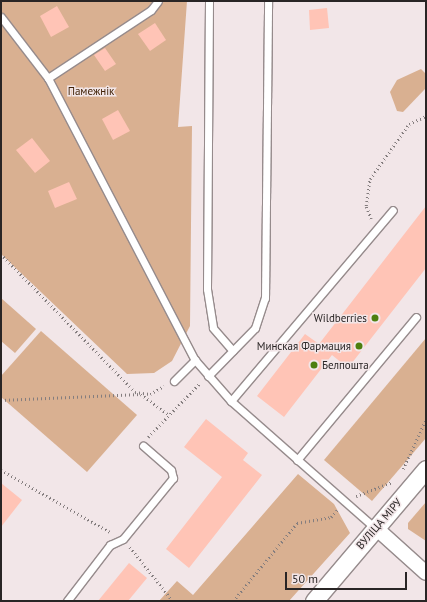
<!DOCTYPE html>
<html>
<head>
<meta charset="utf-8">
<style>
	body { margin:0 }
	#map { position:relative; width:427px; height:602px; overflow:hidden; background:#f2e6e8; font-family:"PT Sans",sans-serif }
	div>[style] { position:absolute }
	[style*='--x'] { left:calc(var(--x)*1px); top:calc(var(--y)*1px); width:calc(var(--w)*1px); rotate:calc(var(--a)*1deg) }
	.green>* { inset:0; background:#d9b091 }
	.building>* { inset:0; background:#ffc4b6 }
	.path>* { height:2.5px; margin-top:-1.25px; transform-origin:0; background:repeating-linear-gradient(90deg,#847d7e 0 1px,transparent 0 4px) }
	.roads { filter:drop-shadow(1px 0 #968b8c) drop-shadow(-1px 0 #968b8c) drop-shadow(0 1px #968b8c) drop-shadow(0 -1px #968b8c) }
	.service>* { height:7px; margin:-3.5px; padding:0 3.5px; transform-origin:3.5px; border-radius:3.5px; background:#fff }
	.minor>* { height:14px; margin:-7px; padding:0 7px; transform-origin:7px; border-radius:7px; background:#fff }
	.tertiary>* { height:17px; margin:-8.5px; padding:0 8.5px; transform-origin:8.5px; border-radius:8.5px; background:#fff }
	.dots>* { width:11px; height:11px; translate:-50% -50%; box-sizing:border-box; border:2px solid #f2e6e8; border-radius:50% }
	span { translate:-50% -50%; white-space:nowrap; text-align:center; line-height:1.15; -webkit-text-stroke:3px #f2e6e8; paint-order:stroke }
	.park-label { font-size:11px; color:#412207 }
	.poi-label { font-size:11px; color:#292525 }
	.right { translate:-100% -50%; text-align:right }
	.left { translate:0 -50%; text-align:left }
	.street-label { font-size:11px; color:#292525 }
	.frame { position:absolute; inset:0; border:2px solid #292525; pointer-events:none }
	.scale { position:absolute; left:285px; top:572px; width:122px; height:18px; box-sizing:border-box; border:2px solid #292525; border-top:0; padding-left:5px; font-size:12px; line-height:14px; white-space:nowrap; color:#292525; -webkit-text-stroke:3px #f2e6e8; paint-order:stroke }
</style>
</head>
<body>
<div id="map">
	<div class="green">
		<div style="clip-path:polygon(1px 1px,187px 1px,178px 127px,192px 126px,190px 326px,172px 361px,154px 373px,127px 374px,1px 254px)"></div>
		<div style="clip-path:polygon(421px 69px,426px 74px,425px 89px,403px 112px,397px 111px,390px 92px,397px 80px)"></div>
		<div style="clip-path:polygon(1px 298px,36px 329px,15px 353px,1px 341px)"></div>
		<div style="clip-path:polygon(41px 331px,137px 415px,87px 472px,1px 397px,1px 376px)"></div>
		<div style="clip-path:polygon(426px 338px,426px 438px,372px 501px,324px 460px)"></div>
		<div style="clip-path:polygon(298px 474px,334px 504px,350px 533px,289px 601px,159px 601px,177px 581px,193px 595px)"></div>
		<div style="clip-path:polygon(426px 502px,426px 541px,408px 529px,408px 523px)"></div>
	</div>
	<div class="building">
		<div style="clip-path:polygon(57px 6px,69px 27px,51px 37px,40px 16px)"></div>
		<div style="clip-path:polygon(327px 8px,329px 28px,310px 30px,309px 10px)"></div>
		<div style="clip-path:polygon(155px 23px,166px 40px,150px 51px,138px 34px)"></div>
		<div style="clip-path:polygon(105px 48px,116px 64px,105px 71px,94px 55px)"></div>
		<div style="clip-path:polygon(118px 110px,130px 131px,113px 140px,102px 119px)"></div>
		<div style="clip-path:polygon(32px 138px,50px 161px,35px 173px,16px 150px)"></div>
		<div style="clip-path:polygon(69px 182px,77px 199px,55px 208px,48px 191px)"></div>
		<div style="clip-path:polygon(426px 206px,426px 268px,348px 368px,332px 355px,284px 417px,257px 396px,305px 334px,319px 344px)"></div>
		<div style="clip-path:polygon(206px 419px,248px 453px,243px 460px,262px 475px,189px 568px,166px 549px,222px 477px,184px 447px)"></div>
		<div style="clip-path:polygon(1px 483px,22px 500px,1px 527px)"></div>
		<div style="clip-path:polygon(129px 563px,147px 578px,128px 601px,98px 601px)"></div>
	</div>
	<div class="path">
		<div style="--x:371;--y:219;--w:14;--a:-111"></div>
		<div style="--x:366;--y:206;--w:27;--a:-82"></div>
		<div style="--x:370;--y:179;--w:67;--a:-54.7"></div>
		<div style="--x:409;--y:124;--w:19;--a:-25"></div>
		<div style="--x:1;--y:254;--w:192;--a:45.8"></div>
		<div style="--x:135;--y:392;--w:15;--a:8"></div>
		<div style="--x:150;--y:394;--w:16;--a:-30"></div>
		<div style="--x:1;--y:400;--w:140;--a:-2.5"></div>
		<div style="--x:141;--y:394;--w:34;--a:37"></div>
		<div style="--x:148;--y:437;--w:75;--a:-46.1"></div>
		<div style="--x:403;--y:469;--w:55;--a:-65.3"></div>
		<div style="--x:1;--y:470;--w:125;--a:29.6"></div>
		<div style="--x:356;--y:496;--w:39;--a:-21"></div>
		<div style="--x:130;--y:547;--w:69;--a:51.5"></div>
		<div style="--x:233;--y:601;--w:101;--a:-50.6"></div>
		<div style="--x:297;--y:523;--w:35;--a:-10"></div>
		<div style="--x:331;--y:517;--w:11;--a:-49"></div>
	</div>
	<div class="roads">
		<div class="service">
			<div style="--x:209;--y:1;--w:288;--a:90.4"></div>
			<div style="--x:207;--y:289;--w:39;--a:81"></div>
			<div style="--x:213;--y:328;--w:30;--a:49"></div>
			<div style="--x:1;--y:17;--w:77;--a:52.4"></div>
			<div style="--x:48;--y:78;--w:318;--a:62.5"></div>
			<div style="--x:195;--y:360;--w:55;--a:48.7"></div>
			<div style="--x:231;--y:401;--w:192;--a:41.4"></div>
			<div style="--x:48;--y:78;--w:123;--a:-33.4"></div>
			<div style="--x:151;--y:10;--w:11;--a:-52"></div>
			<div style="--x:208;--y:376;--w:67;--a:-45.6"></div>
			<div style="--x:255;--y:328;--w:32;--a:-72"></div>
			<div style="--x:265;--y:298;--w:297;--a:-89.4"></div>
			<div style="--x:174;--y:381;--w:30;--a:-45"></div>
			<div style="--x:231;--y:401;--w:250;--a:-49.7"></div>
			<div style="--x:297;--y:460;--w:186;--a:-50.2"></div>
			<div style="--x:67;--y:601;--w:71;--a:-52.5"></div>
			<div style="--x:110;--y:545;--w:14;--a:-25"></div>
			<div style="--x:123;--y:539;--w:79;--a:-50.7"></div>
			<div style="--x:173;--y:478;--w:8;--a:-104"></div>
			<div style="--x:171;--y:470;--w:37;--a:-139"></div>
		</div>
		<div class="minor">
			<div style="--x:376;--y:528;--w:67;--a:42"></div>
		</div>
		<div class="tertiary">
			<div style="--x:314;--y:601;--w:173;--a:-49.7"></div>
		</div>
	</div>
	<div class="dots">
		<div style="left:375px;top:318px;background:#4d7f0f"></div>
		<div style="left:359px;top:346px;background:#4d7f0f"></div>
		<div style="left:314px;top:365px;background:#4d7f0f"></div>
	</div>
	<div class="park-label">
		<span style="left:91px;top:91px">Памежнік</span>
	</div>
	<div class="poi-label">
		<span class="right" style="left:367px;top:318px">Wildberries</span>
		<span class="right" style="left:351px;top:346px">Минская Фармация</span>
		<span class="left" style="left:322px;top:365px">Белпошта</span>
	</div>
	<div class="street-label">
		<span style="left:379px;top:524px;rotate:-49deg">ВУЛІЦА МІРУ</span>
	</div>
	<div class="frame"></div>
	<div class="scale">50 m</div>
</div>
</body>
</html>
